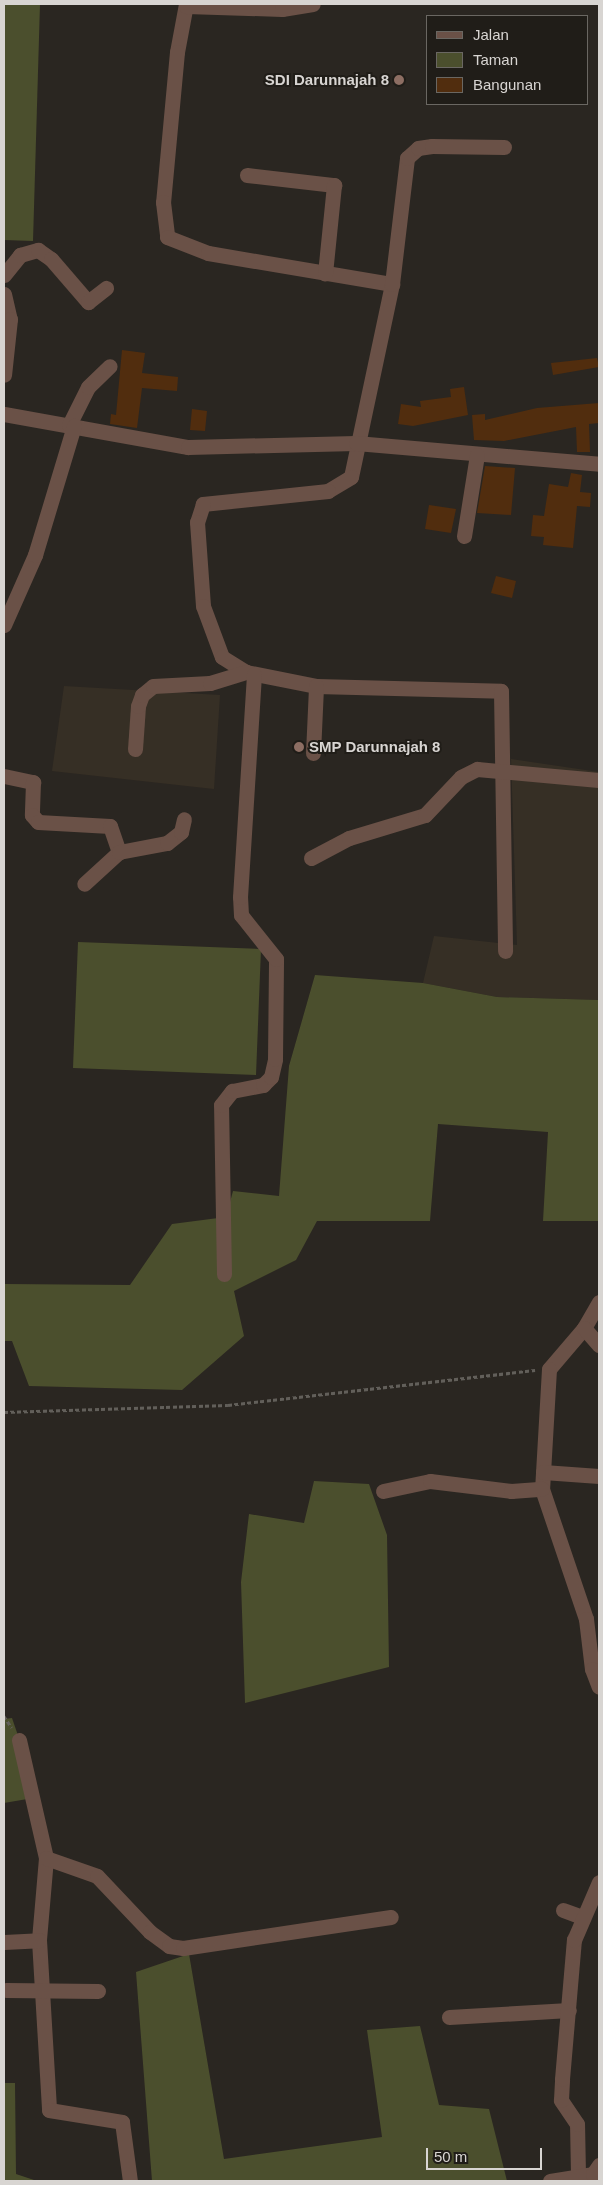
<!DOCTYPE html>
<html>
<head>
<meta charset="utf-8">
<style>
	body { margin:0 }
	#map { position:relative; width:603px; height:2185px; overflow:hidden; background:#2a2621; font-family:Helvetica,sans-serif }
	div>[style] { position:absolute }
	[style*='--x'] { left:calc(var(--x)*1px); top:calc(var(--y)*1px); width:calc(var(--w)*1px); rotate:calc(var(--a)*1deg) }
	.built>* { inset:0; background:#362f25 }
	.green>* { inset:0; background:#4b4f2d }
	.building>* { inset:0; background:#512d0e }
	.path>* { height:2.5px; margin-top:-1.25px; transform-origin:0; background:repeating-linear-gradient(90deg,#625f5a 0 4px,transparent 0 6.5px) }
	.minor>* { height:15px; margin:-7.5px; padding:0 7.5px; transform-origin:7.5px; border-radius:7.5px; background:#6a5147 }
	.dots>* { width:14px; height:14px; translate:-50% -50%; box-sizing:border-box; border:2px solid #201d18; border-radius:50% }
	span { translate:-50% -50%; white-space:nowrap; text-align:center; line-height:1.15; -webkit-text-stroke:4px #201d18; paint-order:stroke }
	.poi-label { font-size:15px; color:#d8d5d2; font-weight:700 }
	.right { translate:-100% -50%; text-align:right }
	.left { translate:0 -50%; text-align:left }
	.frame { position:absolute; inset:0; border:5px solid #d8d5d2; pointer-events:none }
	.legend { position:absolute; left:426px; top:15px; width:162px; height:90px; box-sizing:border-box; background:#201d18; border:1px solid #6a6762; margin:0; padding:6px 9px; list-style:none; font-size:15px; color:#d8d5d2 }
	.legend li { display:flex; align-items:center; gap:10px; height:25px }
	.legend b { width:25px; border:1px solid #6a6762 }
	.scale { position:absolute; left:426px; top:2148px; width:116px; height:22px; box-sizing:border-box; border:2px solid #d8d5d2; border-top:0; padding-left:6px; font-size:15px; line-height:18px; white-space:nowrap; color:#d8d5d2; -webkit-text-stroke:4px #201d18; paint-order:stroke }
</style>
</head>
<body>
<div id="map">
	<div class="built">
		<div style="clip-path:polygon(64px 686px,220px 695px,214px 789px,52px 771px)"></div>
		<div style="clip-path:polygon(511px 759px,599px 772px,599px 1000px,497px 997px,423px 983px,434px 936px,517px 945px)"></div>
	</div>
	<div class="green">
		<div style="clip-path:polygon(4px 4px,40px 4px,33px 241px,4px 240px)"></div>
		<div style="clip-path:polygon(78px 942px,261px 949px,256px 1075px,73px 1068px)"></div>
		<div style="clip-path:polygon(315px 975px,423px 983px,497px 997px,599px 1000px,599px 1221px,543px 1221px,548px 1132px,438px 1124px,430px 1221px,317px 1221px,296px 1260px,234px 1291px,244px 1336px,182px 1390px,29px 1386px,12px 1341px,4px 1341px,4px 1284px,130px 1285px,172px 1224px,226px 1217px,233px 1191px,279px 1196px,289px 1066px)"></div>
		<div style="clip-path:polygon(314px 1481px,369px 1484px,387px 1535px,389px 1667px,245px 1703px,241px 1582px,249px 1514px,304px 1523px)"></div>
		<div style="clip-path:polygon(12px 1718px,39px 1797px,4px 1803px,4px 1719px)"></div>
		<div style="clip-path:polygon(189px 1954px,224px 2159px,382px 2137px,367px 2030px,420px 2026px,439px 2105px,489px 2109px,507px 2181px,152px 2181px,136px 1972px)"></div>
		<div style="clip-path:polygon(4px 2083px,15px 2083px,16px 2174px,37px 2181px,4px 2181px)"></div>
	</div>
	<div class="building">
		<div style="clip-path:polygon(122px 350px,145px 353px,142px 373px,178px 377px,177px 391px,142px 388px,137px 428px,110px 424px,111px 414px,116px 415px)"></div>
		<div style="clip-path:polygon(597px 358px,599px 367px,553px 375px,551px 363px)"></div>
		<div style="clip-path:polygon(464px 387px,468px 415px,413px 426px,398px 424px,401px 404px,421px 407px,420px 401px,451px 397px,450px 389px)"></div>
		<div style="clip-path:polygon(599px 403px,599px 423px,589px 424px,590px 452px,577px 452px,576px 427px,504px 441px,474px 440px,472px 415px,485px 414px,485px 420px,537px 408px)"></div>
		<div style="clip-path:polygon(192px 409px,207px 411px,205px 431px,190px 430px)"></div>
		<div style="clip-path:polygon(485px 466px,515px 468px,511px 515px,477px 513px)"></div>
		<div style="clip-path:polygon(571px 473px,582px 475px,580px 492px,591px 493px,590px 507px,577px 506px,573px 548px,543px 545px,544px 537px,531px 536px,533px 515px,544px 516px,549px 484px,568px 487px)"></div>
		<div style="clip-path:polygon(429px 505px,456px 509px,451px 533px,425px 529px)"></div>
		<div style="clip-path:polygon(496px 576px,516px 581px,512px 598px,491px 593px)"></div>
	</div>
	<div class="path">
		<div style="--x:4;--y:1412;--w:224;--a:-1.8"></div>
		<div style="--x:228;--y:1405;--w:309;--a:-6.5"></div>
		<div style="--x:4;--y:1716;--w:14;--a:56"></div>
	</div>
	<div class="minor">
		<div style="--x:186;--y:4;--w:49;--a:100.6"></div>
		<div style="--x:177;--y:52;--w:151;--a:95.3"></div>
		<div style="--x:163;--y:202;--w:35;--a:83"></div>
		<div style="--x:167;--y:237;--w:44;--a:21.3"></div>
		<div style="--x:208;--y:253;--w:187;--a:9.6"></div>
		<div style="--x:392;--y:284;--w:197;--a:102"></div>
		<div style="--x:351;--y:477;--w:27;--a:149"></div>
		<div style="--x:328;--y:491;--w:126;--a:174.1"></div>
		<div style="--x:203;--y:504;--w:19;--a:108"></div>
		<div style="--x:197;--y:522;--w:84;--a:85.9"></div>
		<div style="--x:203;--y:606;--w:54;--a:69.6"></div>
		<div style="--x:222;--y:657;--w:28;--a:32"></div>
		<div style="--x:246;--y:672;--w:71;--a:11.3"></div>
		<div style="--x:316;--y:686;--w:185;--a:1.5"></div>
		<div style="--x:501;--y:691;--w:260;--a:89.1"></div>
		<div style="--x:186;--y:6;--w:96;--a:1.8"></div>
		<div style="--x:282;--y:9;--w:31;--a:-9"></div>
		<div style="--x:247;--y:175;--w:88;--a:6.6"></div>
		<div style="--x:334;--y:185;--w:89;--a:95.8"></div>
		<div style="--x:4;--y:275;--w:26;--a:-51"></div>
		<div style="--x:20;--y:255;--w:19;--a:-16"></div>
		<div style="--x:38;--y:250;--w:16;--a:35"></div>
		<div style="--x:51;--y:259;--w:57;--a:49.3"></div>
		<div style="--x:88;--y:302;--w:23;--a:-38"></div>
		<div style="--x:392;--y:284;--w:127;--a:-83.2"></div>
		<div style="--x:407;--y:158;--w:15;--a:-42"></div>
		<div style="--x:418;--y:148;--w:14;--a:-8"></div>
		<div style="--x:432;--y:146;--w:72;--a:0.8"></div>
		<div style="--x:4;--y:294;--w:26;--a:77"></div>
		<div style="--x:10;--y:319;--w:56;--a:96.1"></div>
		<div style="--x:4;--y:414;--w:187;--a:10.2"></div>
		<div style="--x:188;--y:447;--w:168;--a:-1.4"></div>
		<div style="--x:356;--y:443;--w:244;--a:4.9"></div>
		<div style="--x:69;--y:425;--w:42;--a:-63.4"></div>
		<div style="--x:88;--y:387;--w:30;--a:-44"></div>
		<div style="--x:464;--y:536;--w:82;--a:-80.9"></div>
		<div style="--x:4;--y:625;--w:77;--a:-66.1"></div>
		<div style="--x:35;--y:555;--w:135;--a:-73.2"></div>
		<div style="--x:135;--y:749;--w:43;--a:-86"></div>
		<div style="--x:138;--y:706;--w:12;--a:-70"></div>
		<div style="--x:142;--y:695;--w:14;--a:-39"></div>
		<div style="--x:153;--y:686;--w:57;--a:-3"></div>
		<div style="--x:210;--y:683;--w:38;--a:-17"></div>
		<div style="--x:313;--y:753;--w:67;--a:-87.4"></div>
		<div style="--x:4;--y:776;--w:30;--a:12"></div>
		<div style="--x:33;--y:782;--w:33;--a:92"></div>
		<div style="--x:32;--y:815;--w:9;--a:49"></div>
		<div style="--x:38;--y:822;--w:72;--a:3.2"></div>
		<div style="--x:110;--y:826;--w:28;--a:71"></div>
		<div style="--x:119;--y:852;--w:47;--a:137.6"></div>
		<div style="--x:119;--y:852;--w:49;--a:-10.6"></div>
		<div style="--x:167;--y:843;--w:18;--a:-38"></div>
		<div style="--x:181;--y:832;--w:13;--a:-77"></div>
		<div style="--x:311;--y:858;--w:43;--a:-27.8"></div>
		<div style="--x:349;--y:838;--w:79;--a:-16.8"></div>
		<div style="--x:425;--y:815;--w:52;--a:-46.5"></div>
		<div style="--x:461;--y:777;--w:18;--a:-27"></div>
		<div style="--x:477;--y:769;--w:122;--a:5.2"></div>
		<div style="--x:224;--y:1274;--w:169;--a:-91"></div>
		<div style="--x:221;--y:1105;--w:18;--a:-52"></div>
		<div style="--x:232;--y:1091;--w:32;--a:-11"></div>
		<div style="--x:263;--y:1085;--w:11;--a:-45"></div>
		<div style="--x:271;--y:1077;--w:18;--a:-77"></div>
		<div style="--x:275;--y:1059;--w:100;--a:-89.4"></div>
		<div style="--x:276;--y:959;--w:56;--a:-128.5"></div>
		<div style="--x:241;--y:915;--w:18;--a:-93"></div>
		<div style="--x:240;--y:897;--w:223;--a:-86.4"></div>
		<div style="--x:599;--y:1302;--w:30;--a:120"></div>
		<div style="--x:584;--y:1328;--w:54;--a:130.5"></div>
		<div style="--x:549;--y:1369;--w:120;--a:93.3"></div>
		<div style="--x:542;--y:1489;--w:137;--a:71.3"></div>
		<div style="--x:586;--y:1619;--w:50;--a:83.2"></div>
		<div style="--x:592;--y:1669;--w:19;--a:69"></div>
		<div style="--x:584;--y:1328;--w:23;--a:49"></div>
		<div style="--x:543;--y:1472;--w:56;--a:4.1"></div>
		<div style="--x:383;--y:1491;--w:48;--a:-12"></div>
		<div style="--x:430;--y:1481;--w:82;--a:7"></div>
		<div style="--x:511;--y:1491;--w:31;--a:-4"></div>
		<div style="--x:19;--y:1740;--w:121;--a:77.1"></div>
		<div style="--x:46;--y:1858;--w:82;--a:94.9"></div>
		<div style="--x:39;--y:1940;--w:170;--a:86.6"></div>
		<div style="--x:49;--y:2110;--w:74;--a:9.3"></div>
		<div style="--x:122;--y:2122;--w:60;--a:82.3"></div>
		<div style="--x:46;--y:1858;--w:54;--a:19.4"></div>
		<div style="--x:97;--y:1876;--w:77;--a:46.6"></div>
		<div style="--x:150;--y:1932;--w:24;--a:36"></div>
		<div style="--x:169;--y:1946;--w:14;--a:8"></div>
		<div style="--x:183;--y:1948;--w:210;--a:-8.5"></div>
		<div style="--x:563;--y:1910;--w:20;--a:20"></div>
		<div style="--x:4;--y:1942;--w:35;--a:-3"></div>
		<div style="--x:6;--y:1990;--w:92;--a:0.6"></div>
		<div style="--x:449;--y:2017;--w:120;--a:-3.3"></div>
		<div style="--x:578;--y:2174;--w:50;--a:-91.1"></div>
		<div style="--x:577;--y:2124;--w:29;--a:-124"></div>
		<div style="--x:561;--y:2100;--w:21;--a:-87"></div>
		<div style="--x:562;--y:2079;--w:140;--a:-85.1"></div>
		<div style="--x:574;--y:1940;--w:63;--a:-66.7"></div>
		<div style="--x:550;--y:2181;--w:44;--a:-9.2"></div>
		<div style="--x:593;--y:2174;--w:11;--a:-56"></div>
	</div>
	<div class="dots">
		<div style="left:399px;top:80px;background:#8d6e63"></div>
		<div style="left:299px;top:747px;background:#8d6e63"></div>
	</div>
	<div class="poi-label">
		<span class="right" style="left:389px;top:80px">SDI Darunnajah 8</span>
		<span class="left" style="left:309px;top:747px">SMP Darunnajah 8</span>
	</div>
	<div class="frame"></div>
	<ul class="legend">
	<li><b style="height:6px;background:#6a5147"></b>Jalan</li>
	<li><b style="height:14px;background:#4b4f2d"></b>Taman</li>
	<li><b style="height:14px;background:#512d0e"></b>Bangunan</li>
	</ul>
	<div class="scale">50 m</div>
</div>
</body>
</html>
